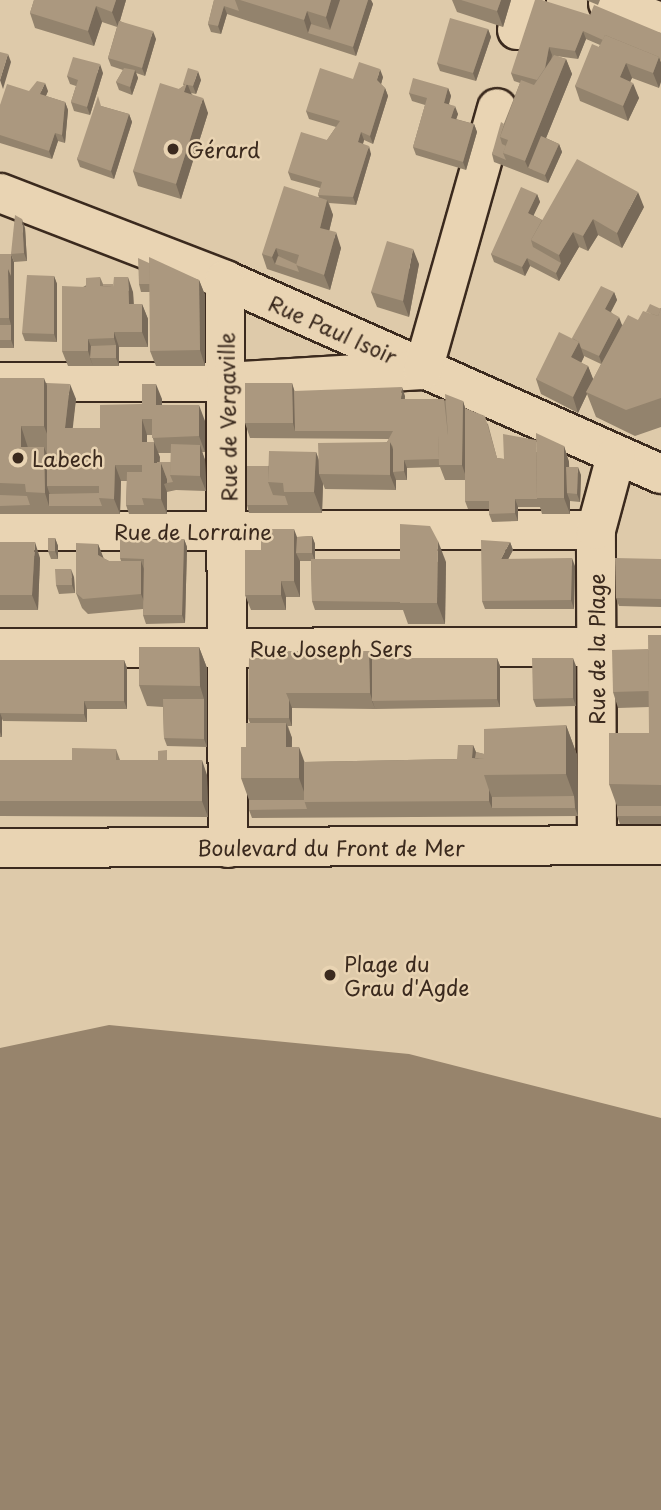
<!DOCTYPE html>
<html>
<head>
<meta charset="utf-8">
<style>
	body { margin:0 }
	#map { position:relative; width:661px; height:1510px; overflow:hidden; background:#decaaa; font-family:"Playpen Sans",sans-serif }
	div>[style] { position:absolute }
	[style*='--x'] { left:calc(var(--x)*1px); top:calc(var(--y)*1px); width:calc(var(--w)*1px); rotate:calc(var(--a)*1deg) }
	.water>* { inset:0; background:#97846c }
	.roads { filter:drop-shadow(2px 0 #3b2a1e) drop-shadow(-2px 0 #3b2a1e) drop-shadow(0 2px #3b2a1e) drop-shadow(0 -2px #3b2a1e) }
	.minor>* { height:38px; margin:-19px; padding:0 19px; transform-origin:19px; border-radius:19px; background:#e9d4b3 }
	.wall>* { inset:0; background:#93836d }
	.shaded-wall>* { inset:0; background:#786a59 }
	.building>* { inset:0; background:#ab987f }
	.dots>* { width:19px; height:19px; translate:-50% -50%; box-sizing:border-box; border:4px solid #e9d4b3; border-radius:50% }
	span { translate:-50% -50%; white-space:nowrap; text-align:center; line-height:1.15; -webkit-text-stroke:5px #e9d4b3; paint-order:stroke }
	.poi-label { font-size:21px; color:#3b2a1e }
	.left { translate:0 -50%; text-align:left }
	.street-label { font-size:21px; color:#3b2a1e }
</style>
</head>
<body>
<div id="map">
	<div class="water">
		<div style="clip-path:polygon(109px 1025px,409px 1054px,661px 1118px,661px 1510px,0 1510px,0 1048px)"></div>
	</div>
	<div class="roads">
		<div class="minor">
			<div style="--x:608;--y:3;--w:56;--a:19.7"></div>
			<div style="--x:517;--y:30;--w:31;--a:-73"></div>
			<div style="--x:0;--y:193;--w:241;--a:21.1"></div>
			<div style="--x:225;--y:280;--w:477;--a:24"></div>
			<div style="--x:225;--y:280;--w:568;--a:89.7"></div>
			<div style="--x:0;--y:382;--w:226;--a:0"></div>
			<div style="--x:226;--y:382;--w:197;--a:-3.5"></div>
			<div style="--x:423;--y:370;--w:272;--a:-74.2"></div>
			<div style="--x:0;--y:531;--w:596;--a:-0.1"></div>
			<div style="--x:0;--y:648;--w:661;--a:-0.09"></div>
			<div style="--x:597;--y:845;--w:315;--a:-90.2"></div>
			<div style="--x:596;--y:530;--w:77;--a:-74.9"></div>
			<div style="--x:0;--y:848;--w:661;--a:-0.26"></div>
		</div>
	</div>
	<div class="wall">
		<div style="clip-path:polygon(34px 0,126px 0,120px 21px,156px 39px,145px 76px,136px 73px,138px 78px,132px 95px,119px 90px,116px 82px,123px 70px,111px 66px,108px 58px,117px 27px,102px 22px,94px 46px,35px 28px,30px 13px)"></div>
		<div style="clip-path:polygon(214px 0,371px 0,373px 4px,356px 56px,227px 14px,221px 34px,211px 32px,208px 24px)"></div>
		<div style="clip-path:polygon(452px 0,511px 0,503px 27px,457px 12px)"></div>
		<div style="clip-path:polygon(586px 0,600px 0,598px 5px)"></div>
		<div style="clip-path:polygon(590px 15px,661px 33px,659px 88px,632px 78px,630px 81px,639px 98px,628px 121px,580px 101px,575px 86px,600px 45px,586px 39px,578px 59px,556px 56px,566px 59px,572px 74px,546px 138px,559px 144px,562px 152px,548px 183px,494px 162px,492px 154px,520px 83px,514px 81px,511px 73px)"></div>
		<div style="clip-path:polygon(488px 29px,491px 37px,476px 81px,440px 71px,437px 63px)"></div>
		<div style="clip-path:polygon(103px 73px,90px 115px,74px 111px,71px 102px,76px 86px,70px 84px,67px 76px)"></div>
		<div style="clip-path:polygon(383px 77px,381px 84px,385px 88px,388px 96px,373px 144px,364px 140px,363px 144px,371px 154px,356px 205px,329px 203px,333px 215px,329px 231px,341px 248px,330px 290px,267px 269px,262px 254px,319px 197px,318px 195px,320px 188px,291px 180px,288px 172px,327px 140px,336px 127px,309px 119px,306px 111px,353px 79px)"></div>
		<div style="clip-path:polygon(201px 80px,196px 94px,191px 93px,208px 113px,181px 199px,138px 186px,133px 171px,179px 89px,184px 86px,183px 84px)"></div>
		<div style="clip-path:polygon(448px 88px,451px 96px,449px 104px,458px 114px,456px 119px,474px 124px,477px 132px,466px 170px,416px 155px,413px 147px,425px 105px,412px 101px,409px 93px)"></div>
		<div style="clip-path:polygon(29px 91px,48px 91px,46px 96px,65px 102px,68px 110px,65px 143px,58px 141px,52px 159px,0 143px,0 105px)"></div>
		<div style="clip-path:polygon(101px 106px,129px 114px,132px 122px,114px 179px,80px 167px,77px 159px)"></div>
		<div style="clip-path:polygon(537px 194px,540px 202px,533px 215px,542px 220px,644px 207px,622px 248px,598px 235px,588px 251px,579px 247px,559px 281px,530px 266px,525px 276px,494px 262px,491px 254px)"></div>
		<div style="clip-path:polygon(25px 228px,27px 261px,14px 262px,11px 254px)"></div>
		<div style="clip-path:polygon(0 254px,14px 262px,14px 348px,0 348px)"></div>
		<div style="clip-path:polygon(149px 263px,199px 280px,205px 295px,205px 366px,156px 366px,150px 351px,150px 292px,141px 292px,139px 284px)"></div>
		<div style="clip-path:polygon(419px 264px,409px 317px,377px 307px,371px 292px)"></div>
		<div style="clip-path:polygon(54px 276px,57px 284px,57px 342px,25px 341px,22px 333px)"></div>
		<div style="clip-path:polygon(100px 277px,103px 284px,133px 292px,134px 304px,142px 304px,148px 319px,148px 347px,119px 347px,119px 366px,68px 366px,62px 351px,83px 287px)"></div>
		<div style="clip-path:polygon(evenodd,614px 292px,617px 300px,611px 312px,622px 325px,638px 320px,661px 308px,661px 427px,635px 436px,596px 417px,587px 394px,578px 413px,541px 394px,536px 379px,614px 292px,584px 356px,601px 364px,593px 380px,588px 366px,581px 363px,584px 356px)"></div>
		<div style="clip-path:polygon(evenodd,0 378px,47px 383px,76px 399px,72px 428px,100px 428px,142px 404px,162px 399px,162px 405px,205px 421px,205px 452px,202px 452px,205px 460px,206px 491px,176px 490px,167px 492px,167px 514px,129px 514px,126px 505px,127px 481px,121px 481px,120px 514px,0 514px,0 378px,147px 435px,152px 435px,154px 442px,147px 442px,147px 435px,0 378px,158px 453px,171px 453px,171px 462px,159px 462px,158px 453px)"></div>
		<div style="clip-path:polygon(292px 383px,294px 391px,405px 396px,405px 399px,463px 401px,465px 408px,488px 424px,497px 458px,504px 459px,564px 446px,569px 462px,569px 467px,581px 475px,580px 502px,570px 501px,570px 514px,542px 514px,540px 507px,518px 507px,518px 521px,492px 522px,489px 514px,489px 509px,468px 509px,465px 501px,465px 480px,445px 480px,440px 467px,407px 468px,407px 480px,396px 480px,396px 490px,325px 489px,323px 484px,322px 513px,249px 513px,247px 505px,268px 466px,316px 452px,319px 460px,387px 442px,389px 439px,250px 438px,245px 423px)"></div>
		<div style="clip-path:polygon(312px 536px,315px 544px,315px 559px,446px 562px,445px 624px,408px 624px,403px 610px,315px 610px,312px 601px,311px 561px,300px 561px,300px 597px,286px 597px,286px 610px,251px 610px,245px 595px,261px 550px,297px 537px)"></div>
		<div style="clip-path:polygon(55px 538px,58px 546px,58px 559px,51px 559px,48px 551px)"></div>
		<div style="clip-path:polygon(184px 539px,187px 547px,185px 623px,146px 624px,143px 615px,143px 609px,88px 614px,82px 608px,76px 593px,98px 544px,103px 558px,109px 561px,121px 561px,120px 558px)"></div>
		<div style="clip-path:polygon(0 542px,40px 558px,38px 610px,0 610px)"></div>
		<div style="clip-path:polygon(510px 542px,513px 550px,508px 559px,575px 566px,574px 609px,485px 609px,482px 601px)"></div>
		<div style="clip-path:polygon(661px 559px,661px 607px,619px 606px,616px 598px)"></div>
		<div style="clip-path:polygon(74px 577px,75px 593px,59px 594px,56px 585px)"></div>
		<div style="clip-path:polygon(661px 635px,661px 824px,620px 824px,617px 816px,617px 806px,609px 784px,649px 733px,649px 707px,618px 708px,613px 692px)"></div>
		<div style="clip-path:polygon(199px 647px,207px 668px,207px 747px,167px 746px,164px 738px,163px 707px,147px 706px,139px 685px)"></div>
		<div style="clip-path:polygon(369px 651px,372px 658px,497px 658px,500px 666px,500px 707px,375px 709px,292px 708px,292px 726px,288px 726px,292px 738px,292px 747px,304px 762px,457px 759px,473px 745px,476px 752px,484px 754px,566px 725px,577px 755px,578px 816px,252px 818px,249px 810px,249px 800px,241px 778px,250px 723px,248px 718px,286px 658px)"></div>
		<div style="clip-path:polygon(0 660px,124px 660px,127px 668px,127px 709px,87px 709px,87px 722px,3px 721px,2px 719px,2px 737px,0 737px)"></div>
		<div style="clip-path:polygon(576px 666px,576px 706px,536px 707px,533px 699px)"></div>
		<div style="clip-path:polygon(116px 749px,120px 760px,170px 760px,207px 775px,208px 817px,0 816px,0 760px,72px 760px)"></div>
	</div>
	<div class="shaded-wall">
		<div style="clip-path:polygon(116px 0,126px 0,118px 27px,112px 12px)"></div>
		<div style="clip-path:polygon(331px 0,345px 0,333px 38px,326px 17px)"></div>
		<div style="clip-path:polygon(368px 0,371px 0,373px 4px,356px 56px,353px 47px)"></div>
		<div style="clip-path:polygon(501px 0,511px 0,503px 27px,497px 11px)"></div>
		<div style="clip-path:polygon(96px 6px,102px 22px,94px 46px,88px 31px)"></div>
		<div style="clip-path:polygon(224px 6px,227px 14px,221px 34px,218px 26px)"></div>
		<div style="clip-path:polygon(307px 11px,314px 32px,308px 33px,304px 20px)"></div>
		<div style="clip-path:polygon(488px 29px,491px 37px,476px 81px,473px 73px)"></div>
		<div style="clip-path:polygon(153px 31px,156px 39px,145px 76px,142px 68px)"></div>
		<div style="clip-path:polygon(583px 31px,586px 39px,578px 59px,575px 51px)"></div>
		<div style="clip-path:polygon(549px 47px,552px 55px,546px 90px,543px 81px)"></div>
		<div style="clip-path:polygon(8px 54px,11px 62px,3px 89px,0 80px)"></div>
		<div style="clip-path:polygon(659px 57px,661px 62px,661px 82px,659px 88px,653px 73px)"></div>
		<div style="clip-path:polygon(566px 59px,572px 74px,533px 170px,528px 168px,525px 161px)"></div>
		<div style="clip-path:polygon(626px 63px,632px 78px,625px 93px,620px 77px)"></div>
		<div style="clip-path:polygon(100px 64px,103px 73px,90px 115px,87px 107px)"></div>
		<div style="clip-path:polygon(380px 69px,383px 77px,380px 88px,377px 80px)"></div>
		<div style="clip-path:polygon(135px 70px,138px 78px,132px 95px,130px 87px)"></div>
		<div style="clip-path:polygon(198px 71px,201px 80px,196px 94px,193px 86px)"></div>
		<div style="clip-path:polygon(45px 83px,48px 91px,43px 102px,40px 94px)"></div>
		<div style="clip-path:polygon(187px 83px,193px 98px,184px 92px)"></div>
		<div style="clip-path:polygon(633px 83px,639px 98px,628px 121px,623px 106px)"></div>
		<div style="clip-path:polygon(385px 88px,388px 96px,373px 144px,370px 136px)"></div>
		<div style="clip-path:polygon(448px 88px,451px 96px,447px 111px,444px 103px)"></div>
		<div style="clip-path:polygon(203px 98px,208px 113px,181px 199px,176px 184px)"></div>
		<div style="clip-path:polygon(65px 102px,68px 110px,65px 143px,62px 135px)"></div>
		<div style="clip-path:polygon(455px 106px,458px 114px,454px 126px,451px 118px)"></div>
		<div style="clip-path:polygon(129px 114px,132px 122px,114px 179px,111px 171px)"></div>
		<div style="clip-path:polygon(474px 124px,477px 132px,466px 170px,463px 162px)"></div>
		<div style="clip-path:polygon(361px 132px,364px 140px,361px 150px,358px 142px)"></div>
		<div style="clip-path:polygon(55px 133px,58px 141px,52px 159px,49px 151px)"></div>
		<div style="clip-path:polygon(559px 144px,562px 152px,548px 183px,545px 175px)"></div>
		<div style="clip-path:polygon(369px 146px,371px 154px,356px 205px,353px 197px)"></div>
		<div style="clip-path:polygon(638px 192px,644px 207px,622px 248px,617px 233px)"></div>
		<div style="clip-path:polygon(537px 194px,540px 202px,531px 221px,528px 213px)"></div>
		<div style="clip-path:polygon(327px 200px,333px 215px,326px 244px,320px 228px)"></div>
		<div style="clip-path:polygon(22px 219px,25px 228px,27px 261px,24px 253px)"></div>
		<div style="clip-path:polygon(593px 219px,598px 235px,588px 251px,583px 236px)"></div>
		<div style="clip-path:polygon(336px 232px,341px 248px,330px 290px,324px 275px)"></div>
		<div style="clip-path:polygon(573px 232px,579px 247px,559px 281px,556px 273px,561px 263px,559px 255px)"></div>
		<div style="clip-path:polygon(276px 248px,281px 264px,275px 264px,272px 257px)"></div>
		<div style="clip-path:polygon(413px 249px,419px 264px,409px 317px,403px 301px)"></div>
		<div style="clip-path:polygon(11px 254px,14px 262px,14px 348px,11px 340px,11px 325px,9px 318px,8px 269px)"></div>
		<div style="clip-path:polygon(527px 258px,530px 266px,525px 276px,522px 267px)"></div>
		<div style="clip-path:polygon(54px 276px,57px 284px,57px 342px,54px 334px)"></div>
		<div style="clip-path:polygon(128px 277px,133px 292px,134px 319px,129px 304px)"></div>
		<div style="clip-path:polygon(199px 280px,205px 295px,205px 366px,200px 350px)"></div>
		<div style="clip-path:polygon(614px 292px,617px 300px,608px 317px,605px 309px)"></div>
		<div style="clip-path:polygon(142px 304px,148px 319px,148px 347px,142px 332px)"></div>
		<div style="clip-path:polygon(619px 317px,622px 325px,602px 364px,599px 356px)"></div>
		<div style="clip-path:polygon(114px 332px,119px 347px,119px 366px,116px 358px,116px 345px,114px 338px)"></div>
		<div style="clip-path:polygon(88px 339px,94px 354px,90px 358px,93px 366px,88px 351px)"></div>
		<div style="clip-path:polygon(579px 342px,584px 357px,576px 373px,571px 357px)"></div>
		<div style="clip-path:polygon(588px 366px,594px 381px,586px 392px,587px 394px,578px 413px,573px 397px)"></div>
		<div style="clip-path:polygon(44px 378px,52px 399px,52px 447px,44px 426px)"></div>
		<div style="clip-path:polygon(292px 383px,297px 399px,295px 431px,293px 423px)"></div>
		<div style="clip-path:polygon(70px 384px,76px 399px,71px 444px,65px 428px)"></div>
		<div style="clip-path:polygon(156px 384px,162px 399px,162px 420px,156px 405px)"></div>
		<div style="clip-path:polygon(402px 387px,405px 396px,404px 407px,401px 399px)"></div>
		<div style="clip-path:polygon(463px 401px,468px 417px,467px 480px,462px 465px)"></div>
		<div style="clip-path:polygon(199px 405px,205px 421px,205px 452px,199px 436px)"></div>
		<div style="clip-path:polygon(142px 419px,147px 435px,147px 457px,142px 442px)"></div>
		<div style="clip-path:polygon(21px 426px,28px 448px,21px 447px)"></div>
		<div style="clip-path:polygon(154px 442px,160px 457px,159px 478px,154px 463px)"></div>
		<div style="clip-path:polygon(390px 442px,396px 457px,393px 472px,396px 480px,396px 490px,390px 475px)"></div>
		<div style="clip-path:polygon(200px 445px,205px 460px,206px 491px,200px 476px)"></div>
		<div style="clip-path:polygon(564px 446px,569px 462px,570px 493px,567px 493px,570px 501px,570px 514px,564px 498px)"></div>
		<div style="clip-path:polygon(44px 447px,52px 468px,47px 486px,52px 501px,49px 506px,45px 493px)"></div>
		<div style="clip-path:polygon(316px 452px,323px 473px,319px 474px,323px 484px,322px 513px,314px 492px)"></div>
		<div style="clip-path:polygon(404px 460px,407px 468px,407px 480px,404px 471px)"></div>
		<div style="clip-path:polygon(161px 463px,167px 479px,167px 483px,164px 484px,167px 492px,167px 514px,161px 499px)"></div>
		<div style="clip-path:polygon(115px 465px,121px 481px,120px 514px,114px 499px)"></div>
		<div style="clip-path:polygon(578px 467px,581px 475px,580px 502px,577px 494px)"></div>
		<div style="clip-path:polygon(515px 499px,518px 507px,518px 521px,515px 513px)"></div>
		<div style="clip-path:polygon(294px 529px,300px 545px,296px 553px,300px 561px,300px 597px,294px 581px)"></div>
		<div style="clip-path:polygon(312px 536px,315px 544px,315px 561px,312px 553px)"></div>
		<div style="clip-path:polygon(55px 538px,58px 546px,58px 559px,55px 551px)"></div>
		<div style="clip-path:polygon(184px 539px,187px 547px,185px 623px,182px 615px)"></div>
		<div style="clip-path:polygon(438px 541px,446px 562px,445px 624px,437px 603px)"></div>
		<div style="clip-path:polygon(35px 542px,40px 558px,38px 610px,32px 595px)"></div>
		<div style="clip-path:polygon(510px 542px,513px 550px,504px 567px,501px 559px)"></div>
		<div style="clip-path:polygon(98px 544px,104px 559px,98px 555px)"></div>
		<div style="clip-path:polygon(572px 558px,575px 566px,574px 609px,571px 600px)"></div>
		<div style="clip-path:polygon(141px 561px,147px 577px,147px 609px,141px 594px)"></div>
		<div style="clip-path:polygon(71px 569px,74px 577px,75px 593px,72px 585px)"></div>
		<div style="clip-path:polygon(281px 581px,286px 597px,286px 610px,281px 595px)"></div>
		<div style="clip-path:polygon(199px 647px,207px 668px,207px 747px,204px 739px,204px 699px,200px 686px)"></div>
		<div style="clip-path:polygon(369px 651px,375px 666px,372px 701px,375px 709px,370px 693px)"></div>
		<div style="clip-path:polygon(497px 658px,500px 666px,500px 707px,497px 699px)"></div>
		<div style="clip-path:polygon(573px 658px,576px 666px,576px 706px,573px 698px)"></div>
		<div style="clip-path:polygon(124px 660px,127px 668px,127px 709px,124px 701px)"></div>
		<div style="clip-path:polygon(289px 700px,292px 708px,292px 726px,289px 718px)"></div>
		<div style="clip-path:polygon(84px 701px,87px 709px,87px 722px,84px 714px)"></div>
		<div style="clip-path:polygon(0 713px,2px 718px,2px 737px,0 732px)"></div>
		<div style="clip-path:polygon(286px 723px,292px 738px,291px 769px,286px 762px)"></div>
		<div style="clip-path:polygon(566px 725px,577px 755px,578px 816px,575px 808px,574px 796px,566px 774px)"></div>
		<div style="clip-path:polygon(473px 745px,479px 760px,472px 758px)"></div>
		<div style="clip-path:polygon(299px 747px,310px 777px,307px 800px,299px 778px)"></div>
		<div style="clip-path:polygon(202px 760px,207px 775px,208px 817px,202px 801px)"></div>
		<div style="clip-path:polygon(489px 790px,495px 805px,492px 808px,489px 801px)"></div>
	</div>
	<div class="building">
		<div style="clip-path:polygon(34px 0,116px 0,112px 12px,96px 6px,88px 31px,30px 13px)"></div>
		<div style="clip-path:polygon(214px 0,235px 0,239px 11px,224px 6px,218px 26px,208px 24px)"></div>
		<div style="clip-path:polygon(240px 0,331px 0,326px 17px,307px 11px,304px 20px)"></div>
		<div style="clip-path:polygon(340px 0,368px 0,353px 47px,308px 33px,311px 24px,330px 30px)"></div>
		<div style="clip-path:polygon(461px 0,501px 0,497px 11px)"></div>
		<div style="clip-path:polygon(535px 0,542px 0,590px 15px,594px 5px,661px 33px,661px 62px,659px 57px,605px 35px,603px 40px,583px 31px,575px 51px,549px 47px,545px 68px,537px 80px,511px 73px)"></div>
		<div style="clip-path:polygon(450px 18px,488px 29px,473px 73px,437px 63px)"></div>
		<div style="clip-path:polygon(119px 21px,153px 31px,142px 68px,108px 58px)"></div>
		<div style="clip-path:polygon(605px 35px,659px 57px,653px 73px,626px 63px,620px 77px,633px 83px,623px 106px,575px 86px,592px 44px,599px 47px)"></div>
		<div style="clip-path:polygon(0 52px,8px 54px,0 80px)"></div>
		<div style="clip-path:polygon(554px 55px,566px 59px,525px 161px,503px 153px,508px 140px,500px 137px,521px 80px,534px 85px)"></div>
		<div style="clip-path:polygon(73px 57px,100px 64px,87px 107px,71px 102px,78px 80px,67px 76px)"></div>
		<div style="clip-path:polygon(359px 62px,380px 69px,377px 80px,385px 88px,370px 136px,361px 132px,358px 142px,369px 146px,353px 197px,318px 195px,322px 182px,288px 172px,301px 132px,327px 140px,340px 121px,306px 111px,320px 68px,353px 79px)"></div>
		<div style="clip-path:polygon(124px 68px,135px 70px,130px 87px,116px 82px)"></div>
		<div style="clip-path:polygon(188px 68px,198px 71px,193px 86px,183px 84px)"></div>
		<div style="clip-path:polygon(413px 78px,448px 88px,444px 103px,455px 106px,451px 118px,474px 124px,463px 162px,413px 147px,427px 98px,409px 93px)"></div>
		<div style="clip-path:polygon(37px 81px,45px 83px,40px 94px,65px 102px,62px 135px,55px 133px,49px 151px,0 135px,0 105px,7px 84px,29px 91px)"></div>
		<div style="clip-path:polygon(160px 83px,179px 89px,187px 83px,184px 92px,203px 98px,176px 184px,133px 171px)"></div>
		<div style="clip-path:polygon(98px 96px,101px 106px,129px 114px,111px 171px,77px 159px)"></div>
		<div style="clip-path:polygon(501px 122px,504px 124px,500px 137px,502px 144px,506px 146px,503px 153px,506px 160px,492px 154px)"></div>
		<div style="clip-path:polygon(541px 136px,559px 144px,545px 175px,528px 168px)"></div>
		<div style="clip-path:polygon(577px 159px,638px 192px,617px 233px,593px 219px,583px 236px,573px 232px,559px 255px,531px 240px)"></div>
		<div style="clip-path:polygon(284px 186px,327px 200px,320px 228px,336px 232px,324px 275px,296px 265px,299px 255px,276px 248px,272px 257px,262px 254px)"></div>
		<div style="clip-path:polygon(521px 187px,537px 194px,528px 213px,542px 220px,531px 240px,533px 247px,561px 263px,556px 273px,527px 258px,522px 267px,491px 254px)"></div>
		<div style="clip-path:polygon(15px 215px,22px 219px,24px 253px,11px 254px)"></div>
		<div style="clip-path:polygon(387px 241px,413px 249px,403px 301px,371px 292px)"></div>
		<div style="clip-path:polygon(0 254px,11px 254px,11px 276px,8px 269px,0 269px)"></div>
		<div style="clip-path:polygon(278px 256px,296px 264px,299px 272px,275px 264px)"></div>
		<div style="clip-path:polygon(149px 257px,199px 280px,200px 350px,150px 351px)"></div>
		<div style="clip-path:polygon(138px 258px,149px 263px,150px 284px,139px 284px)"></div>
		<div style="clip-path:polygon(0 269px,8px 269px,9px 318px,0 318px)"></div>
		<div style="clip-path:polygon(27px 275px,54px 276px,54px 334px,22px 333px)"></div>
		<div style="clip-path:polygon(100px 277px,100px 286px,113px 287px,114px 277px,128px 277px,129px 304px,142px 304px,142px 332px,114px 332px,114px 338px,88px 339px,88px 351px,62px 351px,62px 286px,86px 287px,86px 278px)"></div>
		<div style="clip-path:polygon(103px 284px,113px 284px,113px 287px,103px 286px)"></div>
		<div style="clip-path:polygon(601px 286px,614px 292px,605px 309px,619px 317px,599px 356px,581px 348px,579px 342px,572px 338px)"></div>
		<div style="clip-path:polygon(650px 304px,661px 309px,658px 316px,646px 312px)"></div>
		<div style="clip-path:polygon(661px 308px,661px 398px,626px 410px,586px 392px,628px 315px,638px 320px,643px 311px,658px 316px)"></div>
		<div style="clip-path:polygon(0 325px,11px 325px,11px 340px,0 340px)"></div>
		<div style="clip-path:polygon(559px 332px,579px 342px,571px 357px,588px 366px,573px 397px,536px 379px)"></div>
		<div style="clip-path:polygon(116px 345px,116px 358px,90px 358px,91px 346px)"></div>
		<div style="clip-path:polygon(0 378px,44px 378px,44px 426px,21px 426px,21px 447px,44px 447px,45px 493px,26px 492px,25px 484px,0 483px)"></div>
		<div style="clip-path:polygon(47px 383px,70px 384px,65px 428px,100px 428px,100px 405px,142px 404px,142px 384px,156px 384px,156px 405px,199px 405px,199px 436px,152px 438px,152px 419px,142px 419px,142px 442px,154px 442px,154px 463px,161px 463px,161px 499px,142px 498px,142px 465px,115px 465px,114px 499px,99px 498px,99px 486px,47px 486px)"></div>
		<div style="clip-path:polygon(245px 383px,292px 383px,293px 423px,245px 423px)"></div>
		<div style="clip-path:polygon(402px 387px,401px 399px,444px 399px,448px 435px,438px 435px,439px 459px,404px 460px,404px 471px,393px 472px,393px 447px,390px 442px,387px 442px,393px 431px,295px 431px,294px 391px)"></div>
		<div style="clip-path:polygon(445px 394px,463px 401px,462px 465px,439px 465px,438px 435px,448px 435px)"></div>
		<div style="clip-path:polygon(465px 408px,485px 416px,497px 458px,504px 459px,503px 434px,536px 440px,537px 499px,515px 499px,515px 513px,489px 514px,489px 501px,465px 501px)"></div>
		<div style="clip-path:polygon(536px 433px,564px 446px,564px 498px,537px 498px)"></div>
		<div style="clip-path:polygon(390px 442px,390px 475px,319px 474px,318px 443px)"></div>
		<div style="clip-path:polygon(171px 444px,200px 445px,200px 476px,170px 475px)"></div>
		<div style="clip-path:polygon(269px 451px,316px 452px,314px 492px,284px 492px,283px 483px,268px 482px)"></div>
		<div style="clip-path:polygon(157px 462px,171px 462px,170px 475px,173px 482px,167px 483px,167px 479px,161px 463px,157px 463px)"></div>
		<div style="clip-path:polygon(247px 466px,268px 466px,268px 482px,273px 495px,285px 496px,288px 505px,247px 505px)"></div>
		<div style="clip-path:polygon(566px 467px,578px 467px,577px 494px,567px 493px)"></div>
		<div style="clip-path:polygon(127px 472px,142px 472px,142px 498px,144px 505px,126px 505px)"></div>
		<div style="clip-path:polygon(99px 493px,99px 498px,102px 506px,49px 506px,49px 494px)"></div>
		<div style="clip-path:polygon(0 495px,27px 496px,30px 505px,0 506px)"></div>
		<div style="clip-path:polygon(400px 524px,430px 526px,438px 541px,437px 603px,400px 603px)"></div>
		<div style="clip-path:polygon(261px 529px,294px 529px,294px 581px,281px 581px,281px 595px,245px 595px,245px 550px,261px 550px)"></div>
		<div style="clip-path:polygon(312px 536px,312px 553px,296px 553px,297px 537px)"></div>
		<div style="clip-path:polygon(48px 538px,55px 538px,55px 551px,48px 551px)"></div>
		<div style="clip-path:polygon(120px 539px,184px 539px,182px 615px,143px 615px,144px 559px,120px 558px)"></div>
		<div style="clip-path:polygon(481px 540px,510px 542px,501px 559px,572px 558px,571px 600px,482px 601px)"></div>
		<div style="clip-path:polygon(0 542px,35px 542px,32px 595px,0 595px)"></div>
		<div style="clip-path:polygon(76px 543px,98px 544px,98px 555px,109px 561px,141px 561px,141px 594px,83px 599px,76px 593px)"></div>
		<div style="clip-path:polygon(615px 558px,661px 559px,661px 599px,616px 598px)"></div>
		<div style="clip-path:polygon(311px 559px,400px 559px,400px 602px,312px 601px)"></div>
		<div style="clip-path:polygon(55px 569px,71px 569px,72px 585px,56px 585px)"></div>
		<div style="clip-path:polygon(648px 635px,661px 635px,661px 785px,609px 784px,609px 733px,649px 733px)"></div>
		<div style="clip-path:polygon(139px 647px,199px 647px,200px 686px,139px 685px)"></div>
		<div style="clip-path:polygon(648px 649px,649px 691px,613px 692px,612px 650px)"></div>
		<div style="clip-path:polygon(286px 651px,369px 651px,370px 693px,286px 693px)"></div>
		<div style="clip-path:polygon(249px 658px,286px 658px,286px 693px,289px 700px,289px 718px,248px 718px)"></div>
		<div style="clip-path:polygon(372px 658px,497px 658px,497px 699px,372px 701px)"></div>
		<div style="clip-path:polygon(532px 658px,573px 658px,573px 698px,533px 699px)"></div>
		<div style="clip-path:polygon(0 660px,124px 660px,124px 701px,84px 701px,84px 714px,0 713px)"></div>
		<div style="clip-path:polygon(163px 699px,204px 699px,204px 739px,164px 738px)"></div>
		<div style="clip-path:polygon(246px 723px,286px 723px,286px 747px,246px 747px)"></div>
		<div style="clip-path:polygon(566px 725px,566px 774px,484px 775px,484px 729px)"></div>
		<div style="clip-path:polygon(458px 745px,473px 745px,472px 758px,484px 759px,484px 775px,489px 790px,489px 801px,304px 802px,304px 762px,457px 759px)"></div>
		<div style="clip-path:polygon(241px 747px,299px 747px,299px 778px,241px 778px)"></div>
		<div style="clip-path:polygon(72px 748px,116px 749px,116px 760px,158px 760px,158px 751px,167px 750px,167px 760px,202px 760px,202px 801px,0 801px,0 760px,72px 760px)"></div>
		<div style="clip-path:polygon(476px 752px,484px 754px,484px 759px,475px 758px)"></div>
		<div style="clip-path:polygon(574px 796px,575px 808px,492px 808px,492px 797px)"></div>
		<div style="clip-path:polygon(249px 800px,304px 800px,307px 809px,249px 810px)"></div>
		<div style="clip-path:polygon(617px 806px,661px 806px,661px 816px,617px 816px)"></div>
	</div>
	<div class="dots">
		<div style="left:173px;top:149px;background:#3b2a1e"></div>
		<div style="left:18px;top:458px;background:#3b2a1e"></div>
		<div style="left:330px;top:975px;background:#3b2a1e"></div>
	</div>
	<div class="poi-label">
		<span class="left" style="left:187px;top:149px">Gérard</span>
		<span class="left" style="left:32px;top:458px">Labech</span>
		<span class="left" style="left:344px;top:975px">Plage du<br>Grau d'Agde</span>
	</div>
	<div class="street-label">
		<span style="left:333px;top:329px;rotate:24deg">Rue Paul Isoir</span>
		<span style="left:227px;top:417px;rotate:-91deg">Rue de Vergaville</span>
		<span style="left:193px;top:531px">Rue de Lorraine</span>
		<span style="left:331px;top:648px">Rue Joseph Sers</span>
		<span style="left:596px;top:649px;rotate:-90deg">Rue de la Plage</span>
		<span style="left:331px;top:847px">Boulevard du Front de Mer</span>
	</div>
</div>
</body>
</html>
